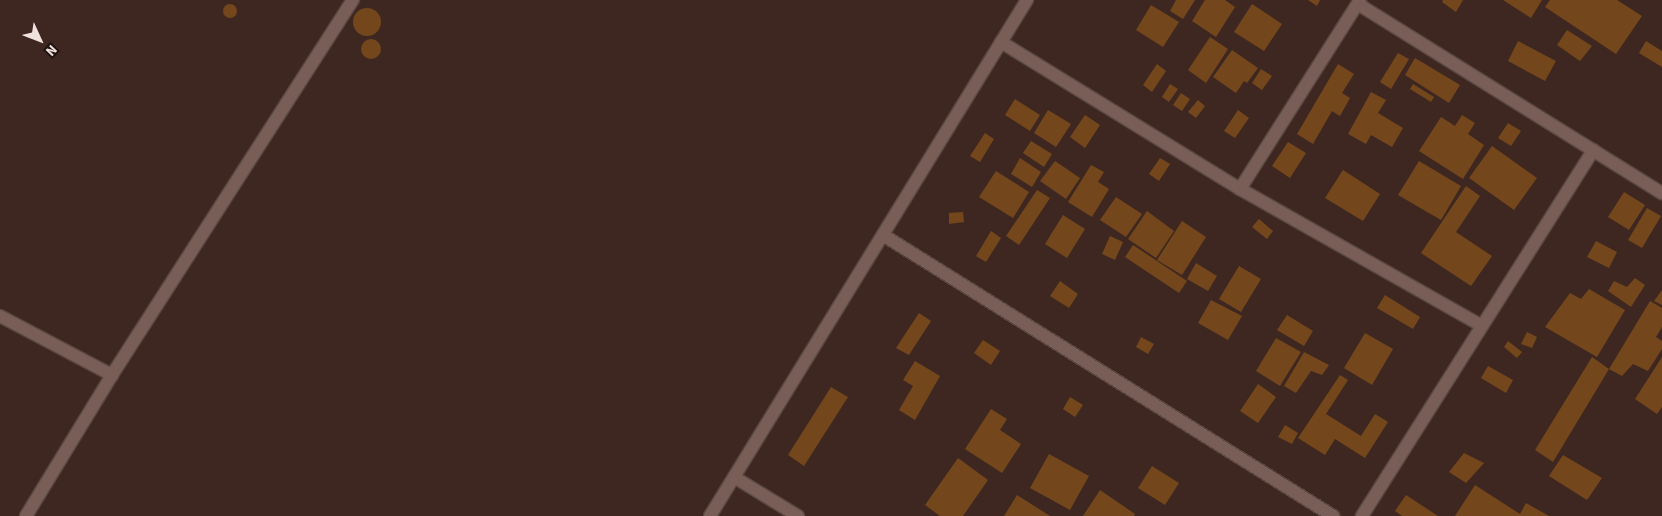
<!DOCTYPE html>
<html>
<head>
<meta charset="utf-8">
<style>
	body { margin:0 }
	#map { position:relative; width:1662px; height:516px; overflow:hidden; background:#3e2721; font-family:"Source Sans 3",sans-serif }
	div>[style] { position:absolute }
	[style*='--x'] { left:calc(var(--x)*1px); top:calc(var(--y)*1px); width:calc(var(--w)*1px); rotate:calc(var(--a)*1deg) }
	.building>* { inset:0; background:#73471b }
	.round { border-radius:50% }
	.roads { filter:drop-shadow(1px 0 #594641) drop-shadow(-1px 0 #594641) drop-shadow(0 1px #594641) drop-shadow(0 -1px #594641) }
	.street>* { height:12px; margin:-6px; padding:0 6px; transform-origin:6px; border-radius:6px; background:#785e57 }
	span { translate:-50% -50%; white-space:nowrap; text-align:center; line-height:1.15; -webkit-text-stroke:5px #1d1310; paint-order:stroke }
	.north { position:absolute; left:15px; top:15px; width:50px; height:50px; -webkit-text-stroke:4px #1d1310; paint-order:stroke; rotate:133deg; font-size:14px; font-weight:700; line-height:20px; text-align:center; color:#f0e1dd }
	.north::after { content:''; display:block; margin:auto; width:18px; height:22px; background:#f0e1dd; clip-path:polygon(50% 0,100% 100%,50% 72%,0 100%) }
</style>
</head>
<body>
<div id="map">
	<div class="building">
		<div style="clip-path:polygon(1176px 0,1195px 0,1183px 19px,1170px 11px)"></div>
		<div style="clip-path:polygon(1205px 0,1225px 0,1235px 7px,1216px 37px,1192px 21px)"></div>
		<div style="clip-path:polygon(1308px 0,1320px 0,1317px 6px)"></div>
		<div style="clip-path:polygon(1443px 0,1463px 0,1456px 12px,1442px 2px)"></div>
		<div style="clip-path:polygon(1503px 0,1542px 0,1531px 18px)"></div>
		<div style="clip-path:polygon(1550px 0,1617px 0,1642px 16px,1616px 54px,1545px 7px)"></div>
		<div class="round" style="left:223px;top:4px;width:14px;height:14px"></div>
		<div style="clip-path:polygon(1252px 4px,1282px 24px,1264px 51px,1234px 32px)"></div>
		<div style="clip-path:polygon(1151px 5px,1179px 22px,1163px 47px,1136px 30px)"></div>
		<div class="round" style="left:353px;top:8px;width:28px;height:28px"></div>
		<div style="clip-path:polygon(1567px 30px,1592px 46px,1580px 61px,1557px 45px)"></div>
		<div style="clip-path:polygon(1210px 37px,1228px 49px,1206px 83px,1188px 70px)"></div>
		<div class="round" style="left:361px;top:39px;width:20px;height:20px"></div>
		<div style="clip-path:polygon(1518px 41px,1556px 61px,1545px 81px,1508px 61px)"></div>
		<div style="clip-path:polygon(1646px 41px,1662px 51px,1662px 67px,1639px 53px)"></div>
		<div style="clip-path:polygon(1232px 50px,1258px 68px,1247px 83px,1244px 81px,1236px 93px,1213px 77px)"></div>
		<div style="clip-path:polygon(1398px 53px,1409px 59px,1391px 89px,1380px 82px)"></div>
		<div style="clip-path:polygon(1415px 58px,1460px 85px,1449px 103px,1405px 75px)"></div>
		<div style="clip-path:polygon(1157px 64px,1166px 71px,1152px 92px,1143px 85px)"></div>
		<div style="clip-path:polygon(1338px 64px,1354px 74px,1342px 93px,1350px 98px,1340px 116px,1332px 111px,1313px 144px,1297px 134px)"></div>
		<div style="clip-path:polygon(1261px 69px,1272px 76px,1262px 90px,1252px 83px)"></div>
		<div style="clip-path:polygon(1170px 84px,1178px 89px,1169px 102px,1162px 97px)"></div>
		<div style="clip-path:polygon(1413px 84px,1434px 97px,1431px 102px,1410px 89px)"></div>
		<div style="clip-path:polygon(1371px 92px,1386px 100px,1378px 113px,1403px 128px,1392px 147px,1371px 135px,1366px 144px,1348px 134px)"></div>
		<div style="clip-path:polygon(1181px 93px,1190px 99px,1182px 111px,1173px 105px)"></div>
		<div style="clip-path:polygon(1015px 99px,1040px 115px,1030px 131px,1005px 115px)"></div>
		<div style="clip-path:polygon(1198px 100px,1205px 106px,1196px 118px,1188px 112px)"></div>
		<div style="clip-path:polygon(1048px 110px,1071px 124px,1056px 147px,1034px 133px)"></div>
		<div style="clip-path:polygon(1238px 110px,1249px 118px,1235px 138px,1224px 131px)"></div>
		<div style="clip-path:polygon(1085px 115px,1100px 125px,1085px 148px,1070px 137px)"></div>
		<div style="clip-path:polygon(1462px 115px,1475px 123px,1468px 134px,1484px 145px,1463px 179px,1419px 151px,1441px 117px,1455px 126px)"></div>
		<div style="clip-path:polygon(1508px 123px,1521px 131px,1511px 146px,1498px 138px)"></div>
		<div style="clip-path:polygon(985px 133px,994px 139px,980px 162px,970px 156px)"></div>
		<div style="clip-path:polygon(1031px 141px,1052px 154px,1044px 167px,1023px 153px)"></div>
		<div style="clip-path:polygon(1288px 142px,1306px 153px,1290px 178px,1272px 166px)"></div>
		<div style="clip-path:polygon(1492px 146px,1537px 178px,1514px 210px,1469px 178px)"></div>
		<div style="clip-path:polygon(1020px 158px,1041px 172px,1032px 187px,1011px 174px)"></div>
		<div style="clip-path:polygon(1160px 158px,1170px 164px,1159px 181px,1149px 174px)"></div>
		<div style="clip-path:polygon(1055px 161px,1080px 178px,1066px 199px,1040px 181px)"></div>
		<div style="clip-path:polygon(1419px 161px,1461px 186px,1441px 220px,1398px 195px)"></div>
		<div style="clip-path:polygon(1091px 165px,1104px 172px,1098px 182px,1109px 189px,1092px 217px,1068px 202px)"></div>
		<div style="clip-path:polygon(1343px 170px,1380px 194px,1363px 221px,1325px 198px)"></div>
		<div style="clip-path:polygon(996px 171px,1029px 192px,1013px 218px,979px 197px)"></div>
		<div style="clip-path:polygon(1466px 186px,1480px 196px,1456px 232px,1492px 256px,1471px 286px,1421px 253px)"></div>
		<div style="clip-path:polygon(1037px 190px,1050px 198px,1019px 245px,1006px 236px)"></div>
		<div style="clip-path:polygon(1624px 192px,1645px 205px,1629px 230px,1608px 217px)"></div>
		<div style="clip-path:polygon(1116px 197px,1142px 214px,1126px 237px,1100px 220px)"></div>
		<div style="clip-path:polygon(1647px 208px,1661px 216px,1642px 248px,1628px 240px)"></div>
		<div style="clip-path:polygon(1147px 211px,1174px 231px,1156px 258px,1128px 239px)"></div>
		<div style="clip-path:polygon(963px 212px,964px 222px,949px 224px,949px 213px)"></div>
		<div style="clip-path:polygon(1063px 215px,1085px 229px,1067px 258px,1045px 244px)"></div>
		<div style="clip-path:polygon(1259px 219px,1273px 231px,1267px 239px,1252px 227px)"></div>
		<div style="clip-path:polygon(1182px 221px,1206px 237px,1182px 275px,1157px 260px)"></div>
		<div style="clip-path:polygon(991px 231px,1001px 238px,986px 262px,976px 256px)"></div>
		<div style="clip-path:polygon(1110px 236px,1123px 242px,1115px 260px,1102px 254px)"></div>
		<div style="clip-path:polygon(1596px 241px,1617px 252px,1609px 268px,1587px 257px)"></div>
		<div style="clip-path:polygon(1133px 245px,1187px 281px,1179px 293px,1125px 257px)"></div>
		<div style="clip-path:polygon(1196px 263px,1217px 276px,1208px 291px,1187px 279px)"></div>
		<div style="clip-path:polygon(1239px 266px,1261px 279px,1241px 312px,1219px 299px)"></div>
		<div style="clip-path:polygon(1635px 278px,1645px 285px,1631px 307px,1608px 291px,1614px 281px,1627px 287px)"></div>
		<div style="clip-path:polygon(1060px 281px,1078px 294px,1069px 308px,1050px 296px)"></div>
		<div style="clip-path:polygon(1589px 289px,1625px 310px,1597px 357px,1545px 327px,1570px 293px,1581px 299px)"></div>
		<div style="clip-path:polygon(1662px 290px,1662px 305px,1654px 301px)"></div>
		<div style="clip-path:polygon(1385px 295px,1420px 317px,1413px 329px,1377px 308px)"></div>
		<div style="clip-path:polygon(1211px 300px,1242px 316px,1228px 340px,1198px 323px)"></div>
		<div style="clip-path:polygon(1650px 301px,1662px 308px,1662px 327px,1656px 337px,1662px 341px,1662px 349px,1648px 371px,1633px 364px,1622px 376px,1609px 369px)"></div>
		<div style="clip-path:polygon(919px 313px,931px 321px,909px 355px,896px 348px)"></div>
		<div style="clip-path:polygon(1287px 315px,1313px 331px,1304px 346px,1277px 330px)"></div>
		<div style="clip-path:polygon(1527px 332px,1537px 337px,1532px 348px,1521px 344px)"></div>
		<div style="clip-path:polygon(1365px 333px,1393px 349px,1372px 385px,1344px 368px)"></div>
		<div style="clip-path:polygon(1141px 337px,1154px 344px,1148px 354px,1136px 347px)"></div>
		<div style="clip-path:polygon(1276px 338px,1301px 352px,1280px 386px,1256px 371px)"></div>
		<div style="clip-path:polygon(983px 340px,1000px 351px,991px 365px,974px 353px)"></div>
		<div style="clip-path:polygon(1508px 341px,1522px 352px,1517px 358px,1504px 347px)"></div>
		<div style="clip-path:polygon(1304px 352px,1329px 365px,1322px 375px,1311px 371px,1296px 393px,1284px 386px)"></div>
		<div style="clip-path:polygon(1592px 357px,1609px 369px,1553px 462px,1535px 450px)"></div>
		<div style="clip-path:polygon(1662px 357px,1662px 407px,1657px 414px,1635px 399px)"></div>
		<div style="clip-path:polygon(915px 361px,940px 376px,915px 420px,899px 410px,913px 386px,903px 380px)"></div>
		<div style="clip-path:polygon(1488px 366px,1513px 380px,1506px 393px,1481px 378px)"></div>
		<div style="clip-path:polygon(1340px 375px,1348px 380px,1326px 414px,1361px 436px,1375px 414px,1388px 422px,1365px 458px,1335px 439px,1325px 455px,1298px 438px)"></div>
		<div style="clip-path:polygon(1258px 384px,1276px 397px,1258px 423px,1240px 411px)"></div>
		<div style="clip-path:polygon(831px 387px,848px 397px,804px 466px,788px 455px)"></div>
		<div style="clip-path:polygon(1070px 397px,1083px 405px,1075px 417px,1063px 409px)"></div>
		<div style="clip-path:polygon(991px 409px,1007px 419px,1000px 430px,1021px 444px,1002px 473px,965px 449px)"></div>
		<div style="clip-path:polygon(1285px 425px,1298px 433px,1292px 444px,1278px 437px)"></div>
		<div style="clip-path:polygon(1464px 453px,1484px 463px,1466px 483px,1449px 472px)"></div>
		<div style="clip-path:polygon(1049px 454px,1089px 476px,1070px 510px,1030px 488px)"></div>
		<div style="clip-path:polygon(1563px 455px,1602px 478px,1587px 500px,1549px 476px)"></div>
		<div style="clip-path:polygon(958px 458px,988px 480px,963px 516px,940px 516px,925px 505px)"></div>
		<div style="clip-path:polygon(1152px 466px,1179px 483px,1165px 505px,1138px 488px)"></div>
		<div style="clip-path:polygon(1475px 485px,1520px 514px,1526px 503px,1549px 516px,1455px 516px)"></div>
		<div style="clip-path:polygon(1100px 490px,1135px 514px,1134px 516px,1083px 516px)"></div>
		<div style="clip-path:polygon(1017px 495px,1050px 516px,1004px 516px)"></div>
		<div style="clip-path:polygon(1406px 495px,1438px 516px,1402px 516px,1395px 511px)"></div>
	</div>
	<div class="roads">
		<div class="street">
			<div style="--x:1358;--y:4;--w:358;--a:31.9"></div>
			<div style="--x:1001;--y:42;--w:281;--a:31.6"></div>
			<div style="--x:1240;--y:189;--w:278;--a:29.5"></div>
			<div style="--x:1240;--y:189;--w:224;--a:-57.6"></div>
			<div style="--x:883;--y:235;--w:531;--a:31.98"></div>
			<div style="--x:0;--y:316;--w:127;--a:27.8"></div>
			<div style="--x:734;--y:477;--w:75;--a:31.4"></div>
			<div style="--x:26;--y:516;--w:165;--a:-58.6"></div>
			<div style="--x:112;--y:375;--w:446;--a:-57.3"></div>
			<div style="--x:710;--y:516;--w:606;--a:-58.44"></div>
			<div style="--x:1362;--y:516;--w:433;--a:-57.7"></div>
		</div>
	</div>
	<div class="north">N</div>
</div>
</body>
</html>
